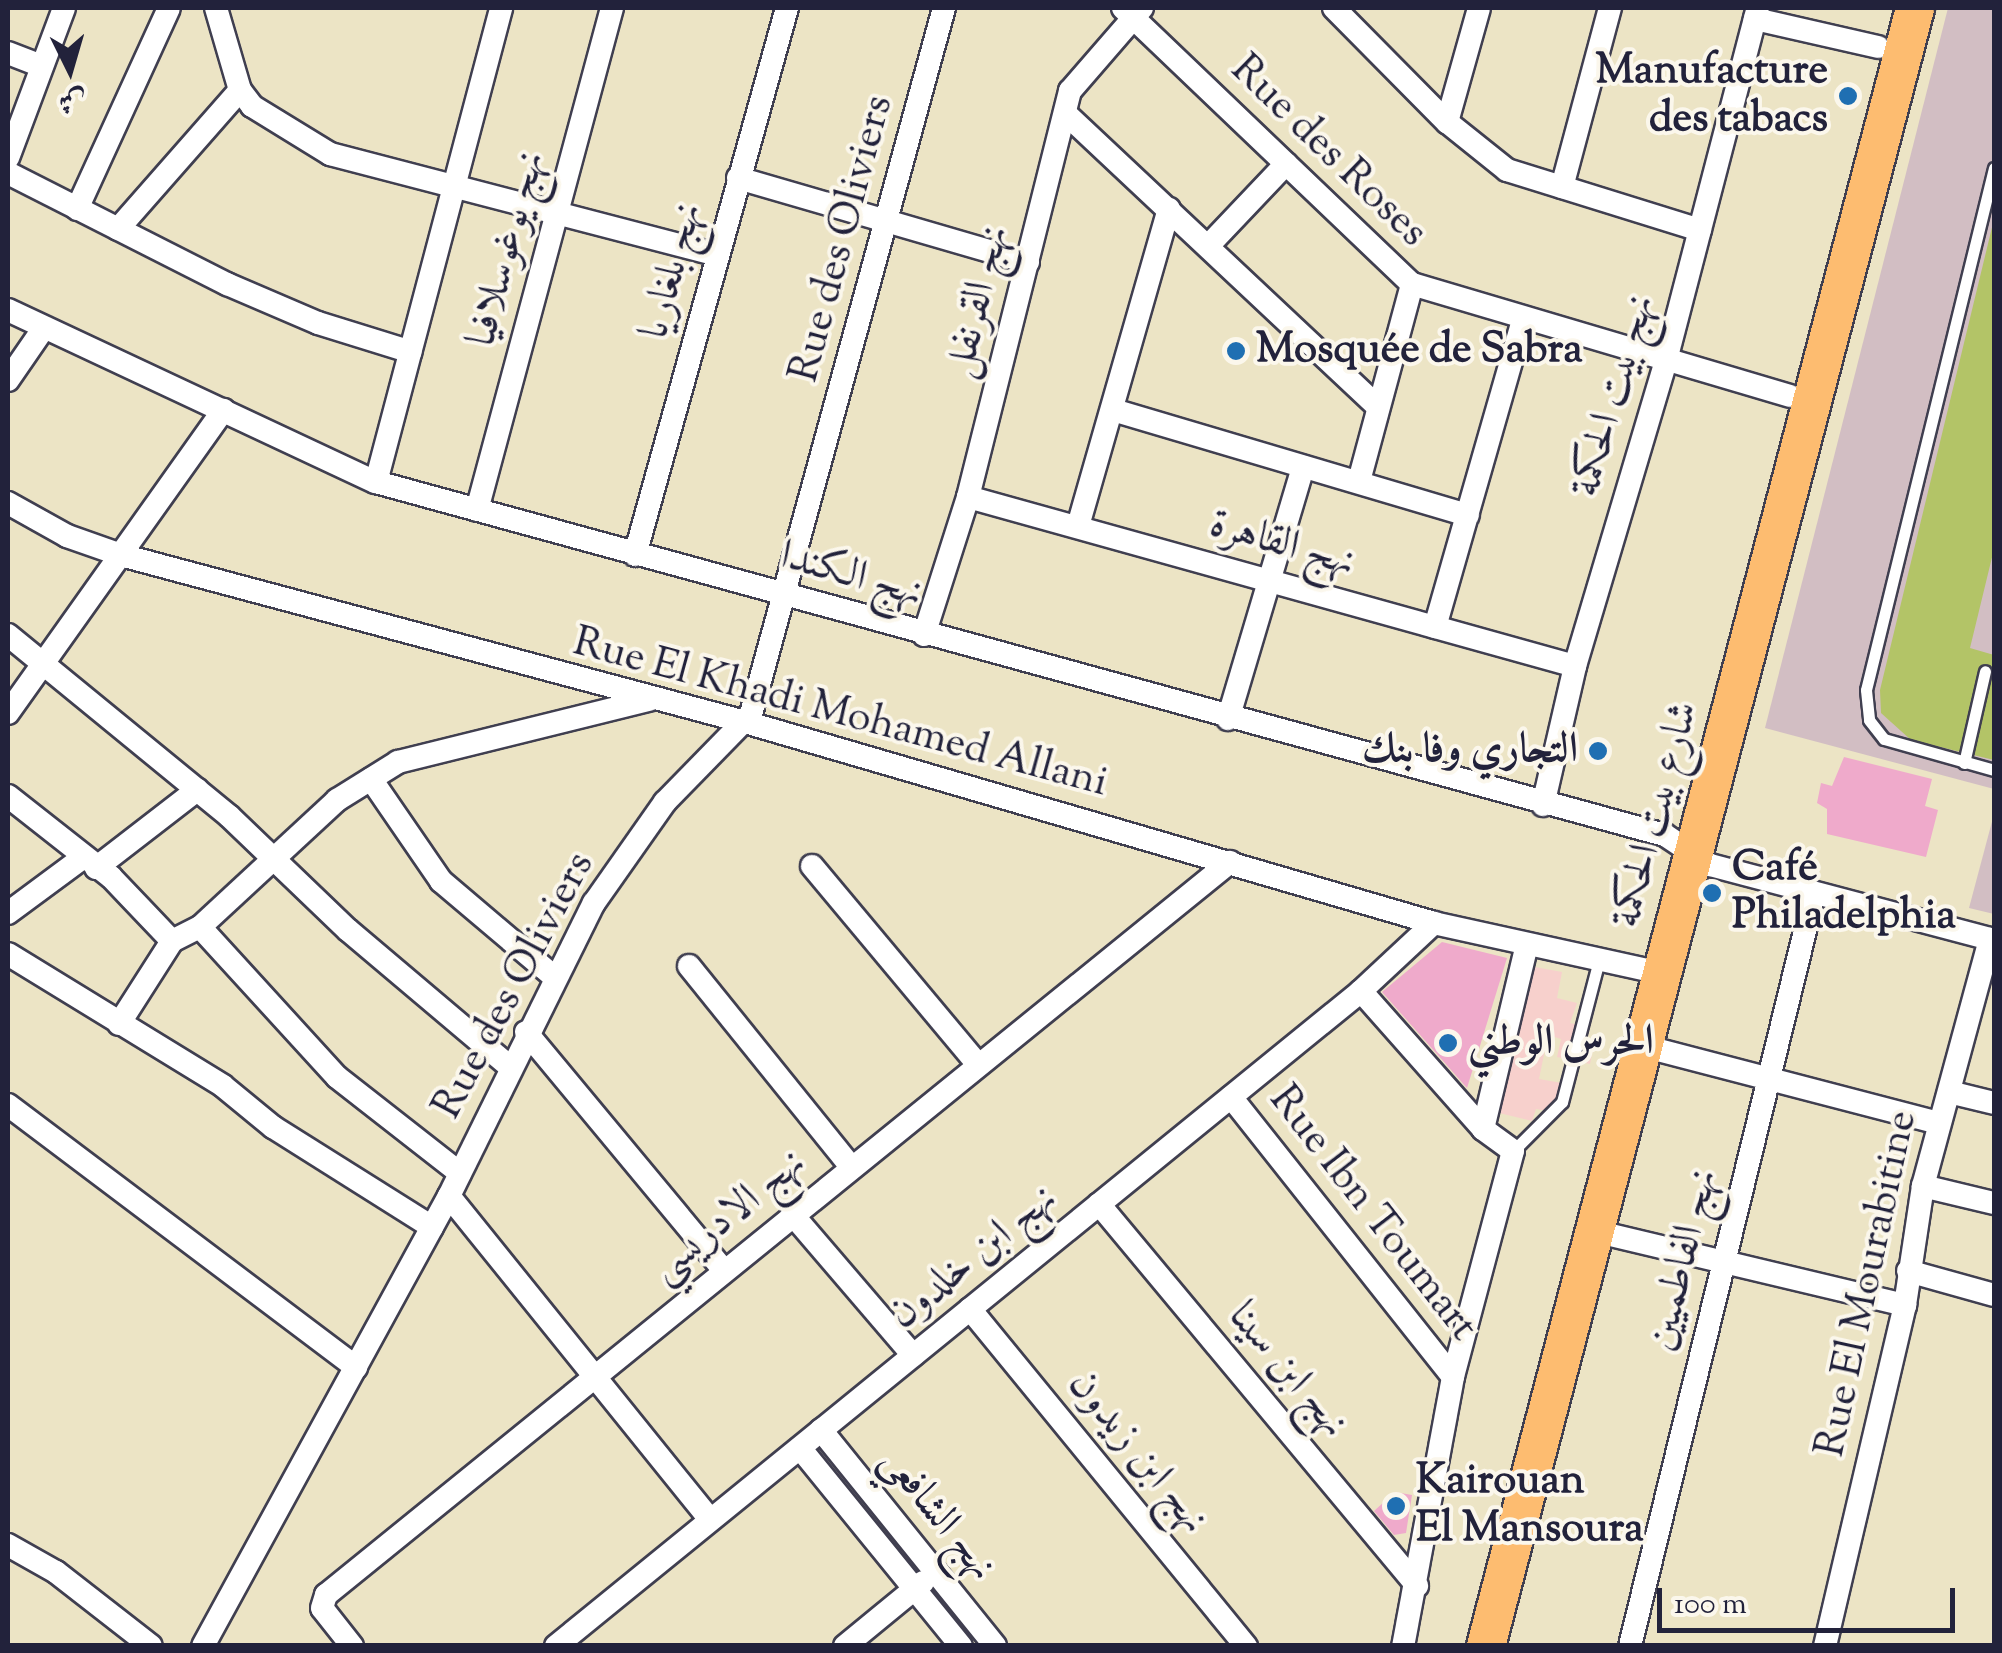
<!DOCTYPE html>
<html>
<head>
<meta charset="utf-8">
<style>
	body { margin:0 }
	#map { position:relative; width:2002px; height:1653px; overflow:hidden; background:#ece4c5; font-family:"Sorts Mill Goudy",Amiri,serif }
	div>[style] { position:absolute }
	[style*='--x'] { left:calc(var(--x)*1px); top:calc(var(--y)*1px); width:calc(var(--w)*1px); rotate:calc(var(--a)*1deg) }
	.built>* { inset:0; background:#f7d0cc }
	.industrial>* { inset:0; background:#d2bec3 }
	.green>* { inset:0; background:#b3c467 }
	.building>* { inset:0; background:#efaacb }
	.roads { filter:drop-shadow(2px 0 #403f50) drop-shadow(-2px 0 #403f50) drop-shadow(0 2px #403f50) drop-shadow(0 -2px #403f50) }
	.service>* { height:11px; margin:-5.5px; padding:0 5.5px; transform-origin:5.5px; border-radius:5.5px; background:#fff }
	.minor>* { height:22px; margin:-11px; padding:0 11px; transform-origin:11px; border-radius:11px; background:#fff }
	.primary>* { height:38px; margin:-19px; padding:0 19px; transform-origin:19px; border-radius:19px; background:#fdbc70 }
	.dots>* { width:28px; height:28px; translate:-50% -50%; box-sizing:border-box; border:5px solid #fbf7ec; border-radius:50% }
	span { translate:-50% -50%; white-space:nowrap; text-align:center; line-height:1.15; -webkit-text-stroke:8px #fbf7ec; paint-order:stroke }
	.poi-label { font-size:42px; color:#22223b; font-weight:700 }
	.right { translate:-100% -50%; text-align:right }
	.left { translate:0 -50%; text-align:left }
	.street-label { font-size:42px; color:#22223b }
	.frame { position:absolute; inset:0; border:10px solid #22223b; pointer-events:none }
	.north { position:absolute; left:20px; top:20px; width:100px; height:100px; -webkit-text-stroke:8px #fbf7ec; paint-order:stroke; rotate:175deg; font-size:28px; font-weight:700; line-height:40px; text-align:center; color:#22223b }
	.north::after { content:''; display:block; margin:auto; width:35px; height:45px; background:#22223b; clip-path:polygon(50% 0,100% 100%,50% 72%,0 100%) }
	.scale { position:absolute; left:1657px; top:1588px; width:298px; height:45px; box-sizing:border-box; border:5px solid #22223b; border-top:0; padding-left:12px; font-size:30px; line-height:35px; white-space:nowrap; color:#22223b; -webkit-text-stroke:8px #fbf7ec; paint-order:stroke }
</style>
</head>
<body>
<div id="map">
	<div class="built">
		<div style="clip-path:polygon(1535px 967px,1562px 972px,1557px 998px,1577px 1003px,1570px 1023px,1589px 1027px,1585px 1045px,1593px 1049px,1590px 1064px,1557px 1057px,1561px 1039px,1548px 1035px,1539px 1079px,1562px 1083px,1554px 1112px,1536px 1109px,1532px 1121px,1495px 1112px)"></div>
	</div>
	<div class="industrial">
		<div style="clip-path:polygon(1948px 8px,1994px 8px,1994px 789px,1765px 728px)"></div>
		<div style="clip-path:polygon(1994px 814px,1994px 914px,1969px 908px)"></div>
	</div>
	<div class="green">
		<div style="clip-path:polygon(1994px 219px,1994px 549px,1970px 648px,1994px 655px,1994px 760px,1911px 740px,1881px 713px,1880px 690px)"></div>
	</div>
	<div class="building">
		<div style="clip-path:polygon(1844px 757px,1932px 779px,1925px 806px,1938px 810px,1926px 857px,1827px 834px,1827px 809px,1817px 803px,1821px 783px,1832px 786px)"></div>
		<div style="clip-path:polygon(1442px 942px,1507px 958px,1467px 1088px,1382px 992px)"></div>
		<div style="clip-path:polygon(1395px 1492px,1412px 1495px,1406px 1533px,1394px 1535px,1374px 1511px)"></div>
	</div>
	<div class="roads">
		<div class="service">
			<div style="--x:1994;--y:168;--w:537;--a:103.78"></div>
			<div style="--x:1866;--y:690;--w:30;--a:84"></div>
			<div style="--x:1869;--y:720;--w:24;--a:52"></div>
			<div style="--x:1884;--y:739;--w:114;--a:15.7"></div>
			<div style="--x:1964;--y:763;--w:94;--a:-77.1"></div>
			<div style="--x:1513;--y:1151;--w:69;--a:-45"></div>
			<div style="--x:1562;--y:1102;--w:147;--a:-75.4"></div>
		</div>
		<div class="minor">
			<div style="--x:216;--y:8;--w:85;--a:73.7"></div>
			<div style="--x:240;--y:90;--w:20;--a:53"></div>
			<div style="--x:252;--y:106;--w:92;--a:31.6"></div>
			<div style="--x:330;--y:154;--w:400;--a:14.6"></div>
			<div style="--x:1123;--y:8;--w:400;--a:43.7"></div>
			<div style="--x:1412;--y:284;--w:394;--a:16.5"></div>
			<div style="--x:1334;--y:8;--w:161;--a:45.3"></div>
			<div style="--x:1447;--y:122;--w:77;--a:38.7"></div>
			<div style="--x:1507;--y:170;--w:202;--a:17.3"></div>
			<div style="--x:1755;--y:19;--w:126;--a:12.8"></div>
			<div style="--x:8;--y:53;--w:36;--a:21"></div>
			<div style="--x:1065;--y:113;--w:428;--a:43.2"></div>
			<div style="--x:1447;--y:122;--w:118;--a:-74.3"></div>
			<div style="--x:8;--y:158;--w:160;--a:-69.5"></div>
			<div style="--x:8;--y:173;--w:246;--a:26.9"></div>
			<div style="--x:227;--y:284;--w:99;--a:23.2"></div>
			<div style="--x:318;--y:323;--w:97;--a:17.3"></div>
			<div style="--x:738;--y:178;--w:302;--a:16.2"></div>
			<div style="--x:1562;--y:187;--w:185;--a:-75"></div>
			<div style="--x:77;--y:209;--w:221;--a:-65.4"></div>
			<div style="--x:118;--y:229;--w:185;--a:-48.7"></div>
			<div style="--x:1209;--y:245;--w:112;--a:-46.5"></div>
			<div style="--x:8;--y:310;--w:406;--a:25.1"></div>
			<div style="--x:376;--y:482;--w:1336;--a:15.32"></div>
			<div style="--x:1665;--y:835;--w:54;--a:33.7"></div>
			<div style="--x:1710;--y:865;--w:294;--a:14.8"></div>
			<div style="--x:8;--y:380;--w:62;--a:-55.5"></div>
			<div style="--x:1113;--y:410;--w:370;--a:16.5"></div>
			<div style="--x:1359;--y:481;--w:204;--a:-74.9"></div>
			<div style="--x:376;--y:482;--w:490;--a:-75.2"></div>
			<div style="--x:968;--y:497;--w:630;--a:15.56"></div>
			<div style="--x:8;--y:503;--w:68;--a:29.2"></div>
			<div style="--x:67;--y:536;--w:57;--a:19.4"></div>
			<div style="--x:121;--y:555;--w:646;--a:14.98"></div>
			<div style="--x:745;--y:722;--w:718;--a:16.26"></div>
			<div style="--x:1434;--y:923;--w:233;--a:12.4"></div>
			<div style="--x:477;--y:510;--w:520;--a:-74.95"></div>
			<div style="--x:1078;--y:526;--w:330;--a:-74"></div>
			<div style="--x:635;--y:555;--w:568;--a:-74.47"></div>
			<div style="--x:1435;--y:627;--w:319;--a:-74"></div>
			<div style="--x:8;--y:635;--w:286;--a:39.3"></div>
			<div style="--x:229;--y:816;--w:165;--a:43.8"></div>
			<div style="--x:348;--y:930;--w:212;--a:40.2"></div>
			<div style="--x:924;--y:635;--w:145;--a:-72.3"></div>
			<div style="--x:968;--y:497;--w:419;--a:-75.9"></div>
			<div style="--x:1070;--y:91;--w:110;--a:-49.1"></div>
			<div style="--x:8;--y:713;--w:372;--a:-54.6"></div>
			<div style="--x:1228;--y:719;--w:263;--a:-73.4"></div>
			<div style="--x:371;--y:779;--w:124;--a:55.5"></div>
			<div style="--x:441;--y:881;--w:148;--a:40.3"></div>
			<div style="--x:8;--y:796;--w:131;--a:38.2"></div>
			<div style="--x:111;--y:877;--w:88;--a:46.4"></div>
			<div style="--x:1543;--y:805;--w:143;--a:-77"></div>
			<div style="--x:1575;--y:666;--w:319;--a:-73.4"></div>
			<div style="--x:1666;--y:360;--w:364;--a:-75.4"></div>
			<div style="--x:812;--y:866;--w:257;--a:50.1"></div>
			<div style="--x:96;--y:868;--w:128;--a:-37.7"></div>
			<div style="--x:8;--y:913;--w:91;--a:-36.5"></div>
			<div style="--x:200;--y:927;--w:203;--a:47.6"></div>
			<div style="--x:337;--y:1077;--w:156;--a:38"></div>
			<div style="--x:8;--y:954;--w:252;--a:31.5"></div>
			<div style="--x:223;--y:1086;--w:65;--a:39.4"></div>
			<div style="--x:273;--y:1127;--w:188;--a:32.2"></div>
			<div style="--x:689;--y:966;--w:258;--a:51.1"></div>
			<div style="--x:1361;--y:991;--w:184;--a:48.5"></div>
			<div style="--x:1483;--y:1129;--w:37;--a:36"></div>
			<div style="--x:1513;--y:1151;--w:234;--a:104.9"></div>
			<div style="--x:1453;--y:1377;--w:274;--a:100.5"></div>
			<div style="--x:119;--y:1024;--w:98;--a:-57.4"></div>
			<div style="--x:172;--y:941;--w:31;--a:-27"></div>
			<div style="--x:200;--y:927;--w:187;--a:-42.8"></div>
			<div style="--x:337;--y:800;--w:72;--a:-31.9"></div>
			<div style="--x:398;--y:762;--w:259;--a:-13.9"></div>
			<div style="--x:526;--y:1032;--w:308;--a:50.3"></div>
			<div style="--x:1643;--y:1046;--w:306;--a:14.6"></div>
			<div style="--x:1949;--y:1092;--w:46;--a:13.7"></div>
			<div style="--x:1231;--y:1097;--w:357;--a:51.6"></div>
			<div style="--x:8;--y:1105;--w:436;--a:37"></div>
			<div style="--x:1483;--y:1129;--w:190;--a:-76.6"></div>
			<div style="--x:1923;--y:1186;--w:73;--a:13.5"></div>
			<div style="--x:449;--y:1196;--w:416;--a:51.1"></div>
			<div style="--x:1099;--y:1204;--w:497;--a:50.2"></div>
			<div style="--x:792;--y:1214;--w:186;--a:49.4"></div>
			<div style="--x:1594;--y:1231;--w:320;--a:13.4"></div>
			<div style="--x:1908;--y:1271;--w:89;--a:15.6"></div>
			<div style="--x:970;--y:1309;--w:436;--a:50.7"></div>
			<div style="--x:821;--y:1430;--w:277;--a:51.1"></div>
			<div style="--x:800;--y:1448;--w:255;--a:50.9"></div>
			<div style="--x:8;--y:1545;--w:55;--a:29.4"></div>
			<div style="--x:56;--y:1572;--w:120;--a:37.9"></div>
			<div style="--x:203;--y:1646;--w:513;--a:-61.34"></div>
			<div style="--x:449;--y:1196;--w:327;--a:-63.7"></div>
			<div style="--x:594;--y:903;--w:123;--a:-54.9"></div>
			<div style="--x:665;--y:802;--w:123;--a:-45.7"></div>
			<div style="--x:751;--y:714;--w:732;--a:-74.71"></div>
			<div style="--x:352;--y:1646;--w:48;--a:-128.3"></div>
			<div style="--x:322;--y:1608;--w:14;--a:-73"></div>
			<div style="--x:326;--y:1595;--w:1164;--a:-39.04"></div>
			<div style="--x:556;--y:1646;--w:1038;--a:-39.13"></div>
			<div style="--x:1361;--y:991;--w:100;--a:-43"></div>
			<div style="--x:845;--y:1646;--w:101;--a:-39.4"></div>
			<div style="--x:1630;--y:1646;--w:774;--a:-76.25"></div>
			<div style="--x:1825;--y:1646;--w:350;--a:-76.8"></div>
			<div style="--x:1905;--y:1305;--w:120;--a:-81.4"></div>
			<div style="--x:1923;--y:1186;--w:256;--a:-74.8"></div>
		</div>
		<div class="primary">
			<div style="--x:1486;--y:1646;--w:1693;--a:-75.32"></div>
		</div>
	</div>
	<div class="dots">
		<div style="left:1848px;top:96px;background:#1f6fb2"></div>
		<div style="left:1236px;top:351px;background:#1f6fb2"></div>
		<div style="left:1598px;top:751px;background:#1f6fb2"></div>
		<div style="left:1712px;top:893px;background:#1f6fb2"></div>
		<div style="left:1448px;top:1043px;background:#1f6fb2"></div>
		<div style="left:1396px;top:1506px;background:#1f6fb2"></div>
	</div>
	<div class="poi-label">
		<span class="right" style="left:1828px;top:96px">Manufacture<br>des tabacs</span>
		<span class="left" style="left:1256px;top:351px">Mosquée de Sabra</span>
		<span class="right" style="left:1578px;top:751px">التجاري وفا بنك</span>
		<span class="left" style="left:1732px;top:893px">Café<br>Philadelphia</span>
		<span class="left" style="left:1468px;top:1043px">الحرس الوطني</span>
		<span class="left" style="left:1416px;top:1506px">Kairouan<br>El Mansoura</span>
	</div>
	<div class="street-label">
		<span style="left:1328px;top:152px;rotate:44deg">Rue des Roses</span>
		<span style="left:843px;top:239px;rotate:-75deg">Rue des Oliviers</span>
		<span style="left:508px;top:249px;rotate:-75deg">نهج يوغوسلافيا</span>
		<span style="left:673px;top:271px;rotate:-75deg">نهج بلغاريا</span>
		<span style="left:979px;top:302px;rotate:-76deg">نهج القرنفل</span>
		<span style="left:1615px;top:396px;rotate:-74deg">نهج بيت الحكمة</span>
		<span style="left:1282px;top:545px;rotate:16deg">نهج القاهرة</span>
		<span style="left:851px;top:576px;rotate:16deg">نهج الكندا</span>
		<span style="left:840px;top:714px;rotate:15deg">Rue El Khadi Mohamed Allani</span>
		<span style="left:1657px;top:815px;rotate:-75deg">شارع بيت الحكمة</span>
		<span style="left:515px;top:986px;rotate:-62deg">Rue des Oliviers</span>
		<span style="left:1372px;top:1214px;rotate:52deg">Rue Ibn Toumart</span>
		<span style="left:729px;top:1217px;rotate:-39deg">نهج الادريسي</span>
		<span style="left:974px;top:1258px;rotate:-39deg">نهج ابن خلدون</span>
		<span style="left:1684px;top:1260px;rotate:-76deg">نهج الفاطميين</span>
		<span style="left:1868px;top:1284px;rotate:-78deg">Rue El Mourabitine</span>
		<span style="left:1287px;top:1371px;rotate:50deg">نهج ابن سينا</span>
		<span style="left:1137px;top:1453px;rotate:51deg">نهج ابن زيدون</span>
		<span style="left:937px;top:1515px;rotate:51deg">نهج الشافعي</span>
	</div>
	<div class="frame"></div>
	<div class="north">ش</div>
	<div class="scale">100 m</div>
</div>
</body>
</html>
